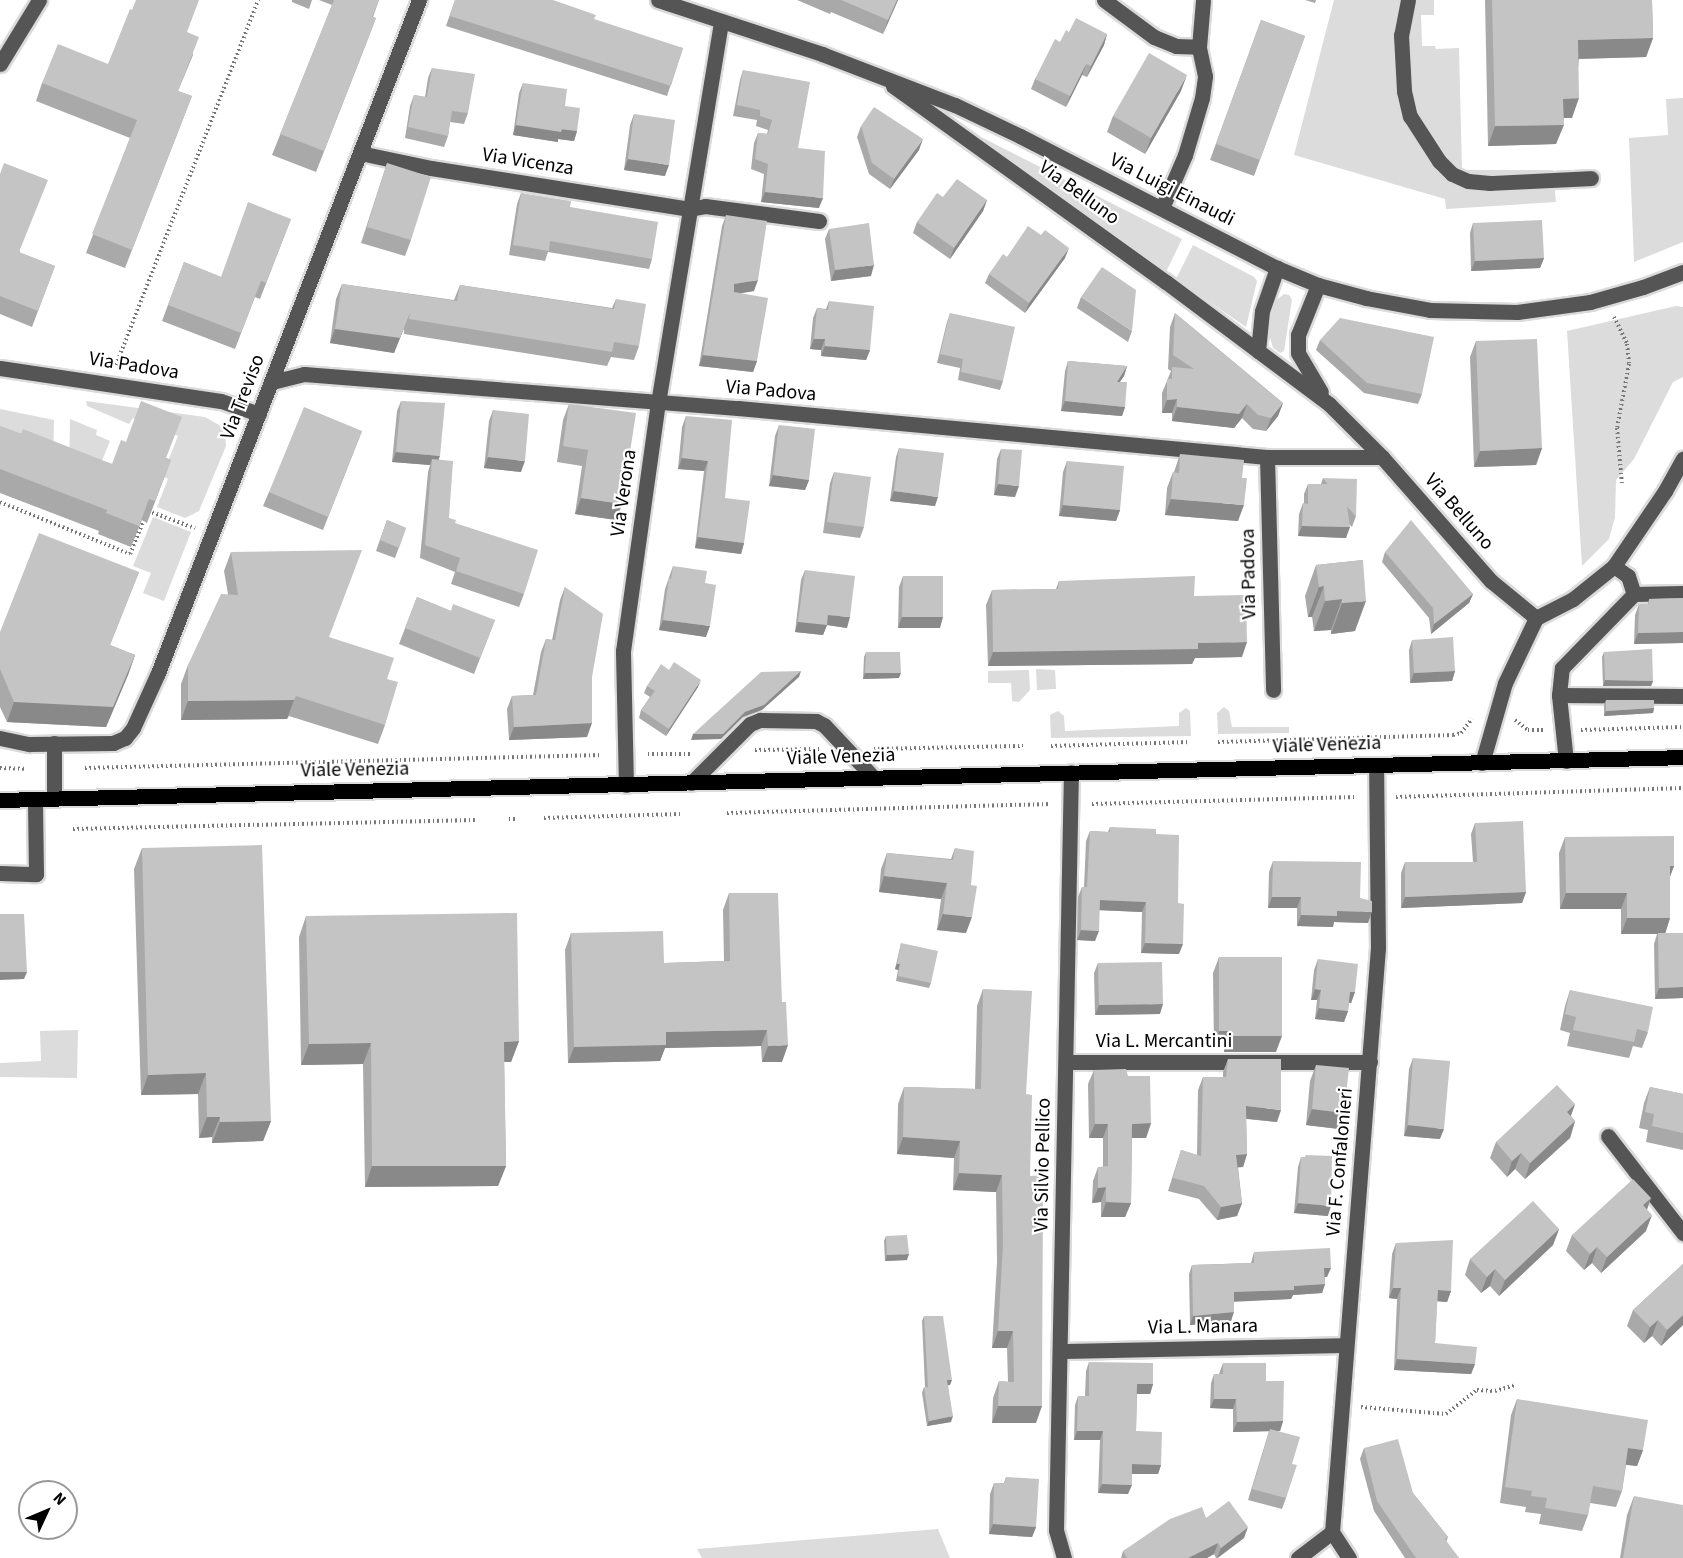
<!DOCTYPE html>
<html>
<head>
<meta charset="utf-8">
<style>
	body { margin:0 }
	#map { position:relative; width:1683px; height:1558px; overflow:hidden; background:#fff; font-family:"Source Sans 3",sans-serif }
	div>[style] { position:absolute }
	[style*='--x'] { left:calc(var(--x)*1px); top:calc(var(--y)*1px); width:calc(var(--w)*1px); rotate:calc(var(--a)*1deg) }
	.green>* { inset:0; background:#dcdcdc }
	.path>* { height:4px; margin-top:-2px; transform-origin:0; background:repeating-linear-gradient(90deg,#777 0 1.5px,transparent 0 4.5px) }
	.roads { filter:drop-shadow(2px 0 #dbdbdb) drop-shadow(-2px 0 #dbdbdb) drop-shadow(0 2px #dbdbdb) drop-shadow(0 -2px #dbdbdb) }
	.minor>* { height:15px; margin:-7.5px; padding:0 7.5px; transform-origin:7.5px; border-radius:7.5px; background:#555 }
	.major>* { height:15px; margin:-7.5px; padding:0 7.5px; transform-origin:7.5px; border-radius:7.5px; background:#000 }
	.wall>* { inset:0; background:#a9a9a9 }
	.shaded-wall>* { inset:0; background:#898989 }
	.building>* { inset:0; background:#c4c4c4 }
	span { translate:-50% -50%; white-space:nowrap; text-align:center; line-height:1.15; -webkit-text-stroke:4.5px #fff; paint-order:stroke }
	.street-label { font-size:20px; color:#000 }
	.north { position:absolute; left:18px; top:1480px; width:60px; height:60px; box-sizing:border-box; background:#fff; border:2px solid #999; border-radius:50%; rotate:46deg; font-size:16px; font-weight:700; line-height:24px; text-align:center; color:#000 }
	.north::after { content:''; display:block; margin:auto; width:21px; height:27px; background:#000; clip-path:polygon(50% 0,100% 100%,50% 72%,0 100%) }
</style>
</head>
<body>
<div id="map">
	<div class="green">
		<div style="clip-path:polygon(1334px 0,1449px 0,1434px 0,1434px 15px,1421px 15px,1422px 46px,1435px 46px,1436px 49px,1459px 48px,1462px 170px,1553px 170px,1556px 202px,1446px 209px,1445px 199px,1294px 155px)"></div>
		<div style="clip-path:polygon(1683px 98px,1683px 242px,1634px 262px,1629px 138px,1668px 135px,1666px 99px)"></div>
		<div style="clip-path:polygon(983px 138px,1182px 239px,1166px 272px,980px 142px)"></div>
		<div style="clip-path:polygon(1193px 245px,1254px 277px,1257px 281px,1246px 327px,1176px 279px)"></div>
		<div style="clip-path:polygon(1284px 294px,1289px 295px,1292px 300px,1284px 351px,1280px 353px,1273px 348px,1267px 327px,1274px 302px)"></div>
		<div style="clip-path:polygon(1676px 306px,1683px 307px,1683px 377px,1673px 382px,1634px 459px,1616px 480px,1615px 517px,1609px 539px,1582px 566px,1567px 331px)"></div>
		<div style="clip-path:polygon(86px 401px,205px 417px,219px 425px,225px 434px,226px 446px,199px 511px,185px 518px,157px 507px,168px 479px,162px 476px,178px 436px,133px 418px,129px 424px,87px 406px)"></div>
		<div style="clip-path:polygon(0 409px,54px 420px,53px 460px,0 440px)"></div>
		<div style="clip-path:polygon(70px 419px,97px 430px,96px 435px,110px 441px,95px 478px,69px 467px)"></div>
		<div style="clip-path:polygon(153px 517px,191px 532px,164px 601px,143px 593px,151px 573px,133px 566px)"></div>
		<div style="clip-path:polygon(1036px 669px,1055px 670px,1056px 689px,1037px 690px)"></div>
		<div style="clip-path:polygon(1029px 670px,1030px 690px,1019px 702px,1012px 701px,1011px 683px,988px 683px,988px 671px)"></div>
		<div style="clip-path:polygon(1224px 707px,1229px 711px,1232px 727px,1289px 727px,1289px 733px,1218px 734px,1217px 713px)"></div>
		<div style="clip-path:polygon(1186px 708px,1190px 711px,1191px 736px,1051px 738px,1050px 715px,1058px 711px,1064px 716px,1065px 731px,1179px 726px,1179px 713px)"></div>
		<div style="clip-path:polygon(78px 1030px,77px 1078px,0 1077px,0 1063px,41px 1061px,40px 1031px)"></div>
		<div style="clip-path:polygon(938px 1529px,950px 1558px,702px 1558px,697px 1549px)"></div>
	</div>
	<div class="path">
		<div style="--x:1614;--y:317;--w:30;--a:64"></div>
		<div style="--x:1627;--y:344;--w:20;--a:84"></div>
		<div style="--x:1629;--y:364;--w:65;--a:100.6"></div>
		<div style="--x:1617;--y:428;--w:56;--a:84.9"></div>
		<div style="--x:116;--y:365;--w:392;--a:-68.7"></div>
		<div style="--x:0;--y:502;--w:140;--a:21.8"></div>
		<div style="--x:130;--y:554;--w:40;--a:-68"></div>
		<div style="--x:148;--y:511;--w:50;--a:19.9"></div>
		<div style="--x:1515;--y:720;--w:16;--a:38"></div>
		<div style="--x:1528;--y:730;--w:15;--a:0"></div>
		<div style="--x:1581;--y:730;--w:102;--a:-1.7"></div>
		<div style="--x:1218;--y:742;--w:235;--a:-1.7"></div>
		<div style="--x:1453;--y:735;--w:8;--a:-14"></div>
		<div style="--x:1461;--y:733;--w:18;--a:-52"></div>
		<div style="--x:1051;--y:746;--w:139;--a:-1.6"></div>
		<div style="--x:874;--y:749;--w:149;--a:-1.2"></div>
		<div style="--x:755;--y:750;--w:64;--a:-0.9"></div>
		<div style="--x:648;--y:754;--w:43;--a:0"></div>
		<div style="--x:0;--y:768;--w:25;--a:2"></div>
		<div style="--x:85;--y:768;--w:517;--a:-1.44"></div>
		<div style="--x:1396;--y:797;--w:287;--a:-1.8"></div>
		<div style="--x:1092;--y:804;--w:265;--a:-1.5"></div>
		<div style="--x:727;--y:813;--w:324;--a:-1.6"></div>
		<div style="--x:544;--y:818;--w:136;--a:-1.7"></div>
		<div style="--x:509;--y:819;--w:8;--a:0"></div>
		<div style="--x:73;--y:829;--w:402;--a:-1.3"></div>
		<div style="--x:1361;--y:1407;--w:85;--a:4.7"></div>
		<div style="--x:1446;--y:1414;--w:39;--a:-38"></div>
		<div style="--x:1477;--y:1390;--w:18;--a:3"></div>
		<div style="--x:1495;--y:1391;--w:22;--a:-16"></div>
	</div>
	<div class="roads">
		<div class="minor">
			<div style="--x:658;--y:0;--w:173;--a:18.2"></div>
			<div style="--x:822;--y:54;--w:142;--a:21"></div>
			<div style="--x:955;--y:105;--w:72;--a:25.5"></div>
			<div style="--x:1020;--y:136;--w:289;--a:27.2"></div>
			<div style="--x:1277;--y:268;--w:44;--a:22.5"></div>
			<div style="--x:1318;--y:285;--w:50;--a:15.2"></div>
			<div style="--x:1366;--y:298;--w:65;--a:10.6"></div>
			<div style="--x:1430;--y:310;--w:87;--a:1.3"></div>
			<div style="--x:1517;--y:312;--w:74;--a:-7.8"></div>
			<div style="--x:1590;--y:302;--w:55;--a:-15.8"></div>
			<div style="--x:1643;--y:287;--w:43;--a:-20.6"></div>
			<div style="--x:1104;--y:0;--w:62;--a:36.5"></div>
			<div style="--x:1154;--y:37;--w:24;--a:22"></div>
			<div style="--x:1176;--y:46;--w:23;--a:2"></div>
			<div style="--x:1408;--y:0;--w:36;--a:101"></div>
			<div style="--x:1401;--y:35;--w:56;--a:86.9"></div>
			<div style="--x:1404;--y:91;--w:26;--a:77"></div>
			<div style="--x:1410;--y:116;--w:54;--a:57.2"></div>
			<div style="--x:1439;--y:161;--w:18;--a:45"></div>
			<div style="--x:1452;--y:174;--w:17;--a:24"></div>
			<div style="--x:1468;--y:181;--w:22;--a:5"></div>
			<div style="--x:1490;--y:183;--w:101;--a:-2.8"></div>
			<div style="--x:0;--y:64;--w:75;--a:-58.6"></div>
			<div style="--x:893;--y:86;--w:336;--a:35.7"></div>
			<div style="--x:1166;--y:282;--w:204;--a:36.8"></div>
			<div style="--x:1329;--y:404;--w:75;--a:45"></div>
			<div style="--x:1382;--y:457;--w:165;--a:48.7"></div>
			<div style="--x:1491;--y:581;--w:58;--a:39.4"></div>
			<div style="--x:360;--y:153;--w:73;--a:11.9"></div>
			<div style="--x:431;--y:168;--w:262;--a:9"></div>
			<div style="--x:690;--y:209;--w:15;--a:-11"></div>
			<div style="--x:705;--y:206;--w:115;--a:7.5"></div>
			<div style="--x:1162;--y:208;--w:58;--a:-66.5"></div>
			<div style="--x:1185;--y:155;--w:59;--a:-73.4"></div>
			<div style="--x:1202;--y:98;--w:22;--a:-82"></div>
			<div style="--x:1205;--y:76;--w:30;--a:-102"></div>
			<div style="--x:1199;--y:47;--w:47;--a:-85.1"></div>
			<div style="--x:1318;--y:285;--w:54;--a:111.8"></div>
			<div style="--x:1298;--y:335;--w:18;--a:90"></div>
			<div style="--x:1298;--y:353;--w:45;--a:59.5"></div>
			<div style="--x:1258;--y:351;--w:40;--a:-84.3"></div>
			<div style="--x:1262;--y:311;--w:46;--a:-70.8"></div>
			<div style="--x:0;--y:368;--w:223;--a:8.5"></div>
			<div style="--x:221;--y:401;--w:40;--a:18.9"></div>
			<div style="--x:272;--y:382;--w:33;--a:-14"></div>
			<div style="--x:304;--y:374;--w:435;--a:4.5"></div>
			<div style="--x:738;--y:408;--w:531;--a:5.29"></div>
			<div style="--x:1267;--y:457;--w:115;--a:0"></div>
			<div style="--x:1267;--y:457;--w:233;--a:88.5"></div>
			<div style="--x:1614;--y:566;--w:17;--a:36"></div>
			<div style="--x:1628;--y:576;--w:19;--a:72"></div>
			<div style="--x:1559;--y:695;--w:124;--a:0.5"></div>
			<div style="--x:0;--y:738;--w:30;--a:12"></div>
			<div style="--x:29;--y:744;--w:84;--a:-0.7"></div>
			<div style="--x:113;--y:743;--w:13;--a:-23"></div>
			<div style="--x:125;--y:738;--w:13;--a:-51"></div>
			<div style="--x:133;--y:728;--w:60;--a:-65.6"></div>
			<div style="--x:158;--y:673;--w:722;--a:-68.8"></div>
			<div style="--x:54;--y:743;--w:56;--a:90"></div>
			<div style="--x:1566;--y:761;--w:66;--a:-96.1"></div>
			<div style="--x:1559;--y:695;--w:27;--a:-84"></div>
			<div style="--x:1562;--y:668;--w:103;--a:-45.8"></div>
			<div style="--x:1634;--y:594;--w:49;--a:-1.2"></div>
			<div style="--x:1482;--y:763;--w:83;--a:-74"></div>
			<div style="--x:1505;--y:683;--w:72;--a:-64.5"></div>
			<div style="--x:1536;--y:618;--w:42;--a:-27.2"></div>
			<div style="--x:1573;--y:599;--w:53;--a:-38.8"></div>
			<div style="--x:1614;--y:566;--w:91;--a:-55.8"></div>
			<div style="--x:1665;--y:491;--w:37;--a:-61"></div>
			<div style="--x:691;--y:783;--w:83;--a:-45"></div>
			<div style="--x:750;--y:724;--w:11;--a:-22"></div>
			<div style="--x:760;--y:720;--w:56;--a:1"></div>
			<div style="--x:816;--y:721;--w:9;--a:27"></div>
			<div style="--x:824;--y:725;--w:71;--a:46.7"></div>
			<div style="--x:626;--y:785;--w:134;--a:-91.3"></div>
			<div style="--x:623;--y:651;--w:250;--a:-82"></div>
			<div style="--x:658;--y:403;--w:387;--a:-80.6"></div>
			<div style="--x:0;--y:873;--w:36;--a:2"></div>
			<div style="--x:36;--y:874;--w:75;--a:-90.8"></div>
			<div style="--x:1066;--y:1062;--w:304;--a:0"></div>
			<div style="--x:1608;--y:1136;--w:123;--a:52.3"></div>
			<div style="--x:1061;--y:1351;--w:285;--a:-1.2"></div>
			<div style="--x:1064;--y:1558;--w:29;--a:-106"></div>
			<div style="--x:1056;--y:1530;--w:758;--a:-88.87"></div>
			<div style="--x:1298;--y:1558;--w:43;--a:-37.4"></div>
			<div style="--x:1349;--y:1558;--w:31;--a:-123"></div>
			<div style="--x:1332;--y:1532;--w:586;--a:-85.5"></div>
			<div style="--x:1378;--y:948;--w:183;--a:-90.6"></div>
		</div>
		<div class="major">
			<div style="--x:0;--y:800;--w:1684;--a:-1.46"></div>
		</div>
	</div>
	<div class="wall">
		<div style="clip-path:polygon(292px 0,312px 0,309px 9px,292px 2px)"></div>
		<div style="clip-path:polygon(319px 0,379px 0,373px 17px,376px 18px,368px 39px,316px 172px,272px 155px,332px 5px)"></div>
		<div style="clip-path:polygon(455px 0,683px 48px,667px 96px,446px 26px)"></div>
		<div style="clip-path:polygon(797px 0,898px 0,883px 34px,831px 12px,830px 14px)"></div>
		<div style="clip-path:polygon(1305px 0,1316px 0,1315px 3px)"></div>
		<div style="clip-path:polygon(1485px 0,1652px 0,1653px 38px,1646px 57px,1579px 59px,1572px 118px,1564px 118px,1556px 144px,1488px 146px)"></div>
		<div style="clip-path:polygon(1261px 20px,1305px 36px,1254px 176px,1210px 160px)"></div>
		<div style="clip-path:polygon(187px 32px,193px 55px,178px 91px,192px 96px,125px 268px,86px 253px,130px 138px,36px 101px,42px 83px,108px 64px)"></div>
		<div style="clip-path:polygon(1069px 32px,1107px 34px,1104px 45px,1087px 77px,1082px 75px,1066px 107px,1031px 89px,1035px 79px,1060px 42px)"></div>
		<div style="clip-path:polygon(432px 68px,468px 113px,464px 124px,450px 122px,448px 136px,444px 147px,405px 138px,410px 106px,414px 95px,425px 97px,428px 78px)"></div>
		<div style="clip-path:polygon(743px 70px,798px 148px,819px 208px,761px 202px,764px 174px,751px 169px,754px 143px,758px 133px,767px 134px,768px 130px,756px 126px,757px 120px,733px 116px,740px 80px)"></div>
		<div style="clip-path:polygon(523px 83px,565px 106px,577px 131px,574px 141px,558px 139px,558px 142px,513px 135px,519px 93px)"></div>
		<div style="clip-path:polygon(1181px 91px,1145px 154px,1107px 132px,1113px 116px)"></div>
		<div style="clip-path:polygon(634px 114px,665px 176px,624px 170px,630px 125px)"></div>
		<div style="clip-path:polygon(861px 126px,919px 150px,890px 189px,869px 174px,857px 137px)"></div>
		<div style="clip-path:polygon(387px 163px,411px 240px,405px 256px,361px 243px)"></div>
		<div style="clip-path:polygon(0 174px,20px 253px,55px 266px,32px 327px,0 314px)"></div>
		<div style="clip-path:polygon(521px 193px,570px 207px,652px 259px,649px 269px,548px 252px,545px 261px,509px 255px,517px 204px)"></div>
		<div style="clip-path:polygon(943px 197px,987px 200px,983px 211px,950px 259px,913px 233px,917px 222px)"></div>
		<div style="clip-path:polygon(726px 215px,754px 291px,741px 293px,757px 361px,753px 372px,699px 366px,722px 226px)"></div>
		<div style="clip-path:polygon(291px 219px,260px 299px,255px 297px,235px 349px,162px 321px,184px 262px,221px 277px)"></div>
		<div style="clip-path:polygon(1473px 223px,1544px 258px,1540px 268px,1471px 271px,1470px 233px)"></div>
		<div style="clip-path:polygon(829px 229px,871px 276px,831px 281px,825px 239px)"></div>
		<div style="clip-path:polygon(1041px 235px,1065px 258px,1025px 313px,985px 283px,989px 274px,1007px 257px)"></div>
		<div style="clip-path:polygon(342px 284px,454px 300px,460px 285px,612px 308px,616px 299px,639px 346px,634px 360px,611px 357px,607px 366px,404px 334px,404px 328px,394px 353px,330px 343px,336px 299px)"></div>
		<div style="clip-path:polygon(1081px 297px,1132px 331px,1128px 342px,1077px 308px)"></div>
		<div style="clip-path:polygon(829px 301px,870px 350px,866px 360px,821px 356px,821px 350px,810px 349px,813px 318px,817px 308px,826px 309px)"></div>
		<div style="clip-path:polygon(950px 313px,1003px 381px,1000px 390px,958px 380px,960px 368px,937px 363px,947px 322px)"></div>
		<div style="clip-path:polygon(1175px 313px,1283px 403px,1278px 416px,1266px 431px,1253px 429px,1242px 418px,1234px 428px,1172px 421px,1172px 413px,1162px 413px,1162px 393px,1171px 371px,1168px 369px,1170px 327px)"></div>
		<div style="clip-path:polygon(1320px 340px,1422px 394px,1418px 404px,1364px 393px,1316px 350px)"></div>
		<div style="clip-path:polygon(1476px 341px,1542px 448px,1536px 465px,1474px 467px,1470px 357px)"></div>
		<div style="clip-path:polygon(1068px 361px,1127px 366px,1124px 376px,1119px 382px,1125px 407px,1122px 416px,1061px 411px,1065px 371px)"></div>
		<div style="clip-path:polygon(401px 401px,439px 459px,449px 518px,524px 594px,519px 607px,451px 584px,455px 572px,420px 558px,428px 472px,430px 465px,392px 462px,397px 411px)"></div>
		<div style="clip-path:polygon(569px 404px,622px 504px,616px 520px,575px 514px,582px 466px,557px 462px,563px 420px)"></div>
		<div style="clip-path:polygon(493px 410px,521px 472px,484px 468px,489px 421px)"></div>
		<div style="clip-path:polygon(686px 416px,725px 498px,744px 543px,741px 554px,695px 548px,704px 471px,678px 469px,682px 427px)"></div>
		<div style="clip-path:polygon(779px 425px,809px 480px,805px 490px,769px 486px,775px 436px)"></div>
		<div style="clip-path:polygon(0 426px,21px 434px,112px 464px,166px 458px,171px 460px,147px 523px,142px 520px,131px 547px,98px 534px,99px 531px,0 493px)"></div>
		<div style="clip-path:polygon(362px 431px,323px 530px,263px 506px,269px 492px)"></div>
		<div style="clip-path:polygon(899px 448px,935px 506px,890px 501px,896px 457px)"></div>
		<div style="clip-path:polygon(1001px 449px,1015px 497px,994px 495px,997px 459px)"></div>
		<div style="clip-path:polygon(1180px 454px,1238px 521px,1165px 515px,1167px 488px,1173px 472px,1174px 472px)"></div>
		<div style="clip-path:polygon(1067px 461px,1120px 510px,1116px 521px,1059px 516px,1063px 472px)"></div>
		<div style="clip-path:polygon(834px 472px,864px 527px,860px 538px,823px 533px,830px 483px)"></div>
		<div style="clip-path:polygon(1323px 478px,1356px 516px,1352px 527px,1349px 524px,1346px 538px,1298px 536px,1299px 514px,1303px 503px,1304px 503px,1304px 494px,1308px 484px,1321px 484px)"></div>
		<div style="clip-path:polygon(387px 520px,406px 528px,395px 558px,376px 551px)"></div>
		<div style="clip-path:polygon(231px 552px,329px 637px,387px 679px,385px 725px,378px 744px,289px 716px,287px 719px,181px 720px,181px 684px,188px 665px,228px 594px,224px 571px)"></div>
		<div style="clip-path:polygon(1385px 552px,1473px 594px,1469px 603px,1431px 634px,1429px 618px,1382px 562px)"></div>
		<div style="clip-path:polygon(1363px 560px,1355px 631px,1331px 634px,1331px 630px,1314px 631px,1312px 617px,1308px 617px,1305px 596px,1316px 565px)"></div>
		<div style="clip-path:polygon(673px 566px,705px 583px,706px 637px,659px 630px,665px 589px)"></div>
		<div style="clip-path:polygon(805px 570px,847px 628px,827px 625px,823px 635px,795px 632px,801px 580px)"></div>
		<div style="clip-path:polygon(139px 572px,110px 645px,135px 655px,128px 675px,106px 727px,7px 722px,0 707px,0 632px)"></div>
		<div style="clip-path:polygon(903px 576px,940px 628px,898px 628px,899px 587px)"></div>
		<div style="clip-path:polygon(1059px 581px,1194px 596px,1242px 657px,1195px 658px,1192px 664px,988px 666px,986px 605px,992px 590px,1056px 589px)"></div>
		<div style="clip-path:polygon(565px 587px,592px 677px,587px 737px,509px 740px,507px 709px,512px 696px,533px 695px,541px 652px,546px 639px,552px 640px,560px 600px)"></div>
		<div style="clip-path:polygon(417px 597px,451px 611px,495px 620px,474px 674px,399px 644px)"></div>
		<div style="clip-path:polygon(1683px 598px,1683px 643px,1634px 644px,1635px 615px,1639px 604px,1648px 604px,1649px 599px)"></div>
		<div style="clip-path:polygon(1412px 640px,1455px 671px,1452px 681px,1410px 683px,1409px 650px)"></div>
		<div style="clip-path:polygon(866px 652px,899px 678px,863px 679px,864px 657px)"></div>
		<div style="clip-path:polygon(1604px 652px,1653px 681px,1651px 686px,1603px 686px,1602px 657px)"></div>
		<div style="clip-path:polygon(669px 670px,698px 687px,666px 736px,639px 718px,641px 710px,650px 697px,644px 693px,647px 686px)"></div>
		<div style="clip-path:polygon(1606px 700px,1654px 708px,1653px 713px,1604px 716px,1604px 705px)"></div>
		<div style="clip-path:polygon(1475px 823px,1526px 892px,1522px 903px,1401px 908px,1401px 873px,1405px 862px,1473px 862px,1471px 834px)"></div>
		<div style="clip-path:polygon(1110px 827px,1156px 834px,1178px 903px,1179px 954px,1141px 953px,1142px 912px,1099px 910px,1095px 941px,1077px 940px,1078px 897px,1082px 887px,1084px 887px,1086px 841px,1090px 831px,1108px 832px)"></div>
		<div style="clip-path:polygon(1565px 837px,1674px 866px,1670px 876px,1670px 918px,1665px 933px,1683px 933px,1683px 998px,1655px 999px,1654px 944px,1657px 934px,1621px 934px,1621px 909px,1560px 909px,1559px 853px)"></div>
		<div style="clip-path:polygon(142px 848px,271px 1121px,263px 1141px,212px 1143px,212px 1137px,199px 1138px,198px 1094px,141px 1095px,134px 869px)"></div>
		<div style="clip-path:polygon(955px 848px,966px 933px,937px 930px,941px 899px,879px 892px,881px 869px,887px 853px,951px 859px)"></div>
		<div style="clip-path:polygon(1273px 861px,1360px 898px,1368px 923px,1334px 922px,1333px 927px,1297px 926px,1297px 908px,1268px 908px,1269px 872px)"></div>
		<div style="clip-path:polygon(729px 893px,782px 1062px,762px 1062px,761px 1046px,665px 1048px,660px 1061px,568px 1063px,565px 950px,571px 933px,664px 963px,724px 961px,723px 910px)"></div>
		<div style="clip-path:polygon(306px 916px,519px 1041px,511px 1062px,504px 1062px,506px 1166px,498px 1186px,365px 1187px,363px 1064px,301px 1065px,299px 937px)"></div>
		<div style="clip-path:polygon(901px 943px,931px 983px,929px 988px,896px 981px,898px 970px,895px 969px)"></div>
		<div style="clip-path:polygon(1219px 957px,1276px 1052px,1224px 1052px,1224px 1047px,1214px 1047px,1213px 973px)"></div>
		<div style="clip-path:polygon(1318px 959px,1355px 992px,1351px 1003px,1349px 1003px,1348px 1011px,1344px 1022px,1315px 1019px,1317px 1000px,1311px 1000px,1314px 970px)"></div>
		<div style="clip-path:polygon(1098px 963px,1160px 1014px,1095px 1015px,1094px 973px)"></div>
		<div style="clip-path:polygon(983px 989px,1026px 1094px,1030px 1176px,1036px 1423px,992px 1423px,993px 1398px,999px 1381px,1008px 1382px,1007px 1348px,992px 1348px,997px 1262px,996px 1192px,953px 1190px,954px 1158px,897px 1154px,898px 1104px,904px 1087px,975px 1089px,977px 1006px)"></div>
		<div style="clip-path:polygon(1570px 990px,1648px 1032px,1642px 1048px,1633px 1046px,1629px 1058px,1567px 1046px,1570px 1033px,1560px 1030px,1565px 1006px)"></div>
		<div style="clip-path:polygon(1413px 1058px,1440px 1139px,1404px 1136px,1409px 1069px)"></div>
		<div style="clip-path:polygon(1228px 1059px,1277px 1122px,1246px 1119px,1247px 1154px,1243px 1167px,1238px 1167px,1242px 1203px,1237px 1216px,1217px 1220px,1199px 1199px,1168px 1191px,1181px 1150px,1197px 1155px,1198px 1090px,1203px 1077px,1223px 1077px,1223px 1072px)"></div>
		<div style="clip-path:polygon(1316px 1065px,1344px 1113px,1339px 1129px,1306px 1125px,1310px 1081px)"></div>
		<div style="clip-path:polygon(1094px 1070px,1128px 1076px,1151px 1123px,1146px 1138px,1132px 1138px,1131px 1203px,1125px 1217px,1101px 1217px,1101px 1202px,1092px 1203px,1093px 1181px,1098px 1167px,1103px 1167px,1103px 1138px,1089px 1138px,1088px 1084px)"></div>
		<div style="clip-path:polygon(1650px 1087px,1683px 1094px,1683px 1150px,1646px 1142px,1648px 1130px,1639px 1128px,1644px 1103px)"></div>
		<div style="clip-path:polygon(1575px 1104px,1571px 1116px,1575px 1121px,1570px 1138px,1525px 1179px,1515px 1169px,1507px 1177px,1490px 1158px,1496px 1142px)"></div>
		<div style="clip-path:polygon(1306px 1155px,1328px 1216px,1294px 1213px,1298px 1167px,1301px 1157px,1305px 1157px)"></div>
		<div style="clip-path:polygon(1651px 1198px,1647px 1210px,1646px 1231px,1601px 1273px,1592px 1263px,1584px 1270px,1566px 1251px,1572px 1235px)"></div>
		<div style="clip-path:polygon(1559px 1229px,1553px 1245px,1499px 1296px,1490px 1286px,1481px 1293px,1465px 1275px,1470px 1259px)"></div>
		<div style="clip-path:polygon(886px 1236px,907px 1260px,885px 1261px,884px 1241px)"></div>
		<div style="clip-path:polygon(1396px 1243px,1451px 1291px,1447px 1302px,1437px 1301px,1435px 1343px,1475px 1364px,1471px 1374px,1394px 1370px,1397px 1299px,1389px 1298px,1392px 1254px)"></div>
		<div style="clip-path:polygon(1254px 1252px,1327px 1277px,1325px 1277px,1325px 1284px,1322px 1293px,1293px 1295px,1291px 1299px,1234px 1301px,1231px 1321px,1190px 1325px,1189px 1274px,1192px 1265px,1251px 1263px)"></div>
		<div style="clip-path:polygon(1683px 1264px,1683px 1325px,1661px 1346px,1652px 1336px,1644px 1343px,1627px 1326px,1633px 1310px)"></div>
		<div style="clip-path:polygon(924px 1316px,950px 1385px,948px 1385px,951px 1422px,927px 1426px,922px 1393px,924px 1387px,925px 1387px,922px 1321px)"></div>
		<div style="clip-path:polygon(1089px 1362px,1153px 1384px,1150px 1394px,1137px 1394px,1136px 1431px,1161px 1465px,1158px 1474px,1132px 1474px,1128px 1494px,1098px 1493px,1100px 1440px,1074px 1440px,1075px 1405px,1078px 1396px,1085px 1396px,1086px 1371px)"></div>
		<div style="clip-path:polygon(1223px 1363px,1266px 1381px,1283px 1421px,1280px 1431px,1276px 1431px,1292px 1464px,1286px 1498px,1282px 1509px,1248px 1500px,1269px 1431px,1233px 1432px,1233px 1409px,1210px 1408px,1211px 1383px,1214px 1374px,1219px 1374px)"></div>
		<div style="clip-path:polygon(1517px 1399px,1643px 1450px,1637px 1466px,1626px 1465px,1622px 1491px,1616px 1507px,1590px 1503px,1588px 1515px,1582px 1531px,1539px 1524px,1541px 1514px,1525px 1512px,1526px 1507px,1500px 1503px,1511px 1415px)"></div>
		<div style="clip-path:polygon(1364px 1448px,1413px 1493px,1448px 1537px,1446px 1542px,1459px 1558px,1405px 1558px,1374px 1511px,1360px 1459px)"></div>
		<div style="clip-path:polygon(1006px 1477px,1036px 1527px,1032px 1537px,989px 1534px,990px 1494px,994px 1483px,1004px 1483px)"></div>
		<div style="clip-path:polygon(1634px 1496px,1683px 1558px,1620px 1558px,1627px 1515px)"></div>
		<div style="clip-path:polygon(1206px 1518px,1244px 1538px,1218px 1558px,1216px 1558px,1214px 1554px,1207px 1558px,1121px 1558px,1123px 1551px)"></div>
	</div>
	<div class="shaded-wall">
		<div style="clip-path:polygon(897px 0,898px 0,883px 34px,888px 20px)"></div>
		<div style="clip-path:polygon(1107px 34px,1104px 45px,1087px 77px,1091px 66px)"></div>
		<div style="clip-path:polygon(1653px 38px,1646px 57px,1571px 59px,1578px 40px)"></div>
		<div style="clip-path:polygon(1086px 64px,1082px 75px,1066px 107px,1070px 96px)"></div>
		<div style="clip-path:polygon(1187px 75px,1181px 91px,1145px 154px,1151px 138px)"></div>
		<div style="clip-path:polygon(1579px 98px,1572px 118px,1556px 118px,1563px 99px)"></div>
		<div style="clip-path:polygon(516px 125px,577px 131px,574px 141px,558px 139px,558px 142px,513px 135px)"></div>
		<div style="clip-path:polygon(1564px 125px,1556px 144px,1488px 146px,1495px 126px)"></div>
		<div style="clip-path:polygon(923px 139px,919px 150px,890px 189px,894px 179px)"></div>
		<div style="clip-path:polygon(628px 159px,669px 165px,665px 176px,624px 170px)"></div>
		<div style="clip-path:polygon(765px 192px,823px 198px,819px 208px,761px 202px)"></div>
		<div style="clip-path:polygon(987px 200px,983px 211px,950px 259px,954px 248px)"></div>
		<div style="clip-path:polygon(1069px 248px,1065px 258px,1025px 313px,1029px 303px)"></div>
		<div style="clip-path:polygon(1544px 258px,1540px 268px,1471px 271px,1475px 261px)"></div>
		<div style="clip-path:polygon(874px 265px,871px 276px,831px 281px,835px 270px)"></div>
		<div style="clip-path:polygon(758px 280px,754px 291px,730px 295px,734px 284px)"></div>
		<div style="clip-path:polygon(410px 313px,394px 353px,330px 343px,335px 329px)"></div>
		<div style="clip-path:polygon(814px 339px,825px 339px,821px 350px,810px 349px)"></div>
		<div style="clip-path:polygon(825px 346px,870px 350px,866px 360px,821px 356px)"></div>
		<div style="clip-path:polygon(703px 355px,757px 361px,753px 372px,699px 366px)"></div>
		<div style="clip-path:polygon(1127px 366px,1124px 376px,1113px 392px,1117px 382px)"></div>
		<div style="clip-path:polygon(1177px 399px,1172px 413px,1162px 413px,1167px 400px)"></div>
		<div style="clip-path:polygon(1065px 401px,1125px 407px,1122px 416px,1061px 411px)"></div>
		<div style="clip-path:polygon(1283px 403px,1278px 416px,1266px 431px,1271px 418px)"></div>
		<div style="clip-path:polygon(1247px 404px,1242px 418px,1234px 428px,1172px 421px,1177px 407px)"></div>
		<div style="clip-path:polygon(1542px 448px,1536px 465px,1474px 467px,1480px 451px)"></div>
		<div style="clip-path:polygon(396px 452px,440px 456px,436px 466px,432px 459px,430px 465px,392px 462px)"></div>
		<div style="clip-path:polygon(488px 457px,525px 461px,521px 472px,484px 468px)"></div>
		<div style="clip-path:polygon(682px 458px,708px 461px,704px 471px,678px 469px)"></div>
		<div style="clip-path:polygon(773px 475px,809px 480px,805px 490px,769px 486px)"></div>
		<div style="clip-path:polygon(998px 484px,1019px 486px,1015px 497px,994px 495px)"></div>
		<div style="clip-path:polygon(894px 491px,938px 497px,935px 506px,890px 501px)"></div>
		<div style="clip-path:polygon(581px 498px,622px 504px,616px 520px,575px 514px)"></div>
		<div style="clip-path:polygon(1171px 499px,1244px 505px,1238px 521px,1165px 515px)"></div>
		<div style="clip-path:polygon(1063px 505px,1120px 510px,1116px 521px,1059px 516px)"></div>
		<div style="clip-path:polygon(1302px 526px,1350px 527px,1346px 538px,1298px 536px)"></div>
		<div style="clip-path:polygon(698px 537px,744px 543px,741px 554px,695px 548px)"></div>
		<div style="clip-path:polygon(1324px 586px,1312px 617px,1308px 617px,1319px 587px)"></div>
		<div style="clip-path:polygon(1473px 594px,1469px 603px,1431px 634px,1434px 624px)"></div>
		<div style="clip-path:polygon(1342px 599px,1331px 630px,1314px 631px,1325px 601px)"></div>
		<div style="clip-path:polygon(1366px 601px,1355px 631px,1331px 634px,1342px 603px)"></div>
		<div style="clip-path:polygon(828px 615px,850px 617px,847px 628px,827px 625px,823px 635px,795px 632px,798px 622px)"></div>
		<div style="clip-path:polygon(902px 617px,943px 617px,940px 628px,898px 628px)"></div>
		<div style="clip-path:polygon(663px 620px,710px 626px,706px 637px,659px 630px)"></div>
		<div style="clip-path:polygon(1683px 632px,1683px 643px,1634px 644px,1638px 633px)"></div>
		<div style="clip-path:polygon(1247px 642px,1242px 657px,1195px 658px,1192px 664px,988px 666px,993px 652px,1198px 643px)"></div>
		<div style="clip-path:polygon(135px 655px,128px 675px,106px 727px,7px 722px,14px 702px)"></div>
		<div style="clip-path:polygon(801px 671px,799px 677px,762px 710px,743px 717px,721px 739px,691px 740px,693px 734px)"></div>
		<div style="clip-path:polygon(1455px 671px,1452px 681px,1410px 683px,1414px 673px)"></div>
		<div style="clip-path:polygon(865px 673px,901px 673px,899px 678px,863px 679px)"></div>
		<div style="clip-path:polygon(701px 680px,698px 687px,666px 736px,669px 729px)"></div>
		<div style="clip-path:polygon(1605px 680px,1653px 681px,1651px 686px,1603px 686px)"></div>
		<div style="clip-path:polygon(294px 700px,287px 719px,181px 720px,188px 701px)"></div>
		<div style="clip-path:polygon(1654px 708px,1653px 713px,1604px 716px,1606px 711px)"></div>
		<div style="clip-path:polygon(592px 723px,587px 737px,509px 740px,514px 727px)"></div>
		<div style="clip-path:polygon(1670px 866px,1674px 866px,1668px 882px)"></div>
		<div style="clip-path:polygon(884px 876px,947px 883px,941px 899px,879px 892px)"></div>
		<div style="clip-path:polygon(1526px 892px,1522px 903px,1401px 908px,1405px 897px)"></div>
		<div style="clip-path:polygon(1566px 893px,1627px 893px,1621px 909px,1560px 909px)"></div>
		<div style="clip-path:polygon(1272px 897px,1301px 897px,1297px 908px,1268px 908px)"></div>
		<div style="clip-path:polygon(1100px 900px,1146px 902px,1142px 912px,1096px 910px)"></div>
		<div style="clip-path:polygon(1337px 911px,1372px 912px,1368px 923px,1334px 922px,1333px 927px,1297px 926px,1301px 915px)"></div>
		<div style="clip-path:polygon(943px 914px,972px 917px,966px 933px,937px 930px)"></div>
		<div style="clip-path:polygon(1627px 918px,1670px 918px,1665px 934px,1621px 934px)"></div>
		<div style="clip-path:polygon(1081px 930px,1099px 931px,1095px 941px,1077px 940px)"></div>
		<div style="clip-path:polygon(1145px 943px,1183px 944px,1179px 954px,1141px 953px)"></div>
		<div style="clip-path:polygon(897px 964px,900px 964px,898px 970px,895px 969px)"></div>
		<div style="clip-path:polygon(0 972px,27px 972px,24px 979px,0 980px)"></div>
		<div style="clip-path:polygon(1683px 987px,1683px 998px,1655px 999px,1659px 988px)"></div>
		<div style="clip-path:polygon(1315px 989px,1321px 990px,1317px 1000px,1311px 1000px)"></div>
		<div style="clip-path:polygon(1350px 992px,1355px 992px,1351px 1003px,1346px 1003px)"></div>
		<div style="clip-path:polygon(1163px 1004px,1160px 1014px,1095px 1015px,1099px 1005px)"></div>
		<div style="clip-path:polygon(1319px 1008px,1348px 1011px,1344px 1022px,1315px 1019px)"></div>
		<div style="clip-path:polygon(767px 1030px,761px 1046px,665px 1048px,660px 1061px,568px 1063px,574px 1047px,666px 1032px)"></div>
		<div style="clip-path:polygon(1219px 1031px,1230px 1031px,1224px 1047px,1214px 1047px)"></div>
		<div style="clip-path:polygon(1230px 1036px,1282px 1036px,1276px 1052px,1224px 1052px)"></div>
		<div style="clip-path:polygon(519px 1041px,511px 1062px,496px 1062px,504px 1042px)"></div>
		<div style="clip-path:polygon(371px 1043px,363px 1064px,301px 1065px,309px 1044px)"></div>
		<div style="clip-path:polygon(788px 1045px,782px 1062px,762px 1062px,768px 1046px)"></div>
		<div style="clip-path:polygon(206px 1073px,198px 1094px,141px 1095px,148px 1075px)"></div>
		<div style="clip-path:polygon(1575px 1104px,1569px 1120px,1567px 1112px)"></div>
		<div style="clip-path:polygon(1246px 1106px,1281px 1110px,1277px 1122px,1241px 1118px)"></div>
		<div style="clip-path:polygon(1312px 1109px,1344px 1113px,1339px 1129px,1306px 1125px)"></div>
		<div style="clip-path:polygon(207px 1117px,220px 1117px,212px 1137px,199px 1138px)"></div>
		<div style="clip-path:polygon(271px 1121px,263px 1141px,212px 1143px,220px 1122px)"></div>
		<div style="clip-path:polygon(1575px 1121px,1570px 1138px,1525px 1179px,1530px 1163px)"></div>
		<div style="clip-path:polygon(1151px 1123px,1146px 1138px,1127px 1138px,1132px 1124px)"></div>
		<div style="clip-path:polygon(1095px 1124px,1108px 1124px,1103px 1138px,1089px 1138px)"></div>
		<div style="clip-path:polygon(1408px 1125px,1444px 1129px,1440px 1139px,1404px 1136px)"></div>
		<div style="clip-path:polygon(903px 1137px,960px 1141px,954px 1158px,897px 1154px)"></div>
		<div style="clip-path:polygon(1521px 1153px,1515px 1169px,1507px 1177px,1512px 1161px)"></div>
		<div style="clip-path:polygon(1247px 1154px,1243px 1167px,1232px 1168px,1236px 1155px)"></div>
		<div style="clip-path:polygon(372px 1166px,506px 1166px,498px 1186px,365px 1187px)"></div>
		<div style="clip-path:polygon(959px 1173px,1002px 1175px,996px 1192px,953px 1190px)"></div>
		<div style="clip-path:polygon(1106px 1187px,1101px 1202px,1092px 1203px,1098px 1188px)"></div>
		<div style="clip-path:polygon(1651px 1198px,1645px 1214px,1643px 1205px)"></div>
		<div style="clip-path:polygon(1106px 1202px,1131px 1203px,1125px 1217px,1101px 1217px)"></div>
		<div style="clip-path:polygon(1242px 1203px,1237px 1216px,1217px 1220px,1221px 1207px)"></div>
		<div style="clip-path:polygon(1298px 1203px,1331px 1206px,1328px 1216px,1294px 1213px)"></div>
		<div style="clip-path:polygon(1652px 1215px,1646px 1231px,1601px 1273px,1607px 1257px)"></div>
		<div style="clip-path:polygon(1559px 1229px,1553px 1245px,1499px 1296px,1505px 1280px)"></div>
		<div style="clip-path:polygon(1597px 1247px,1592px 1263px,1584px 1270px,1590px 1254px)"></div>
		<div style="clip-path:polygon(909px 1254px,907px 1260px,885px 1261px,887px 1255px)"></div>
		<div style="clip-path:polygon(1324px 1268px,1331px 1268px,1327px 1277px,1321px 1277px)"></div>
		<div style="clip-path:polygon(1495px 1269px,1490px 1286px,1481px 1293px,1487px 1277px)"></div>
		<div style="clip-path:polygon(1325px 1284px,1322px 1293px,1293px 1295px,1291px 1299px,1230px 1302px,1234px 1292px,1294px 1286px)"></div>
		<div style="clip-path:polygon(1393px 1288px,1401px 1288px,1397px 1299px,1389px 1298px)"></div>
		<div style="clip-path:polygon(1438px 1290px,1451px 1291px,1447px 1302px,1434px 1301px)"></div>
		<div style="clip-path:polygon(1234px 1312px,1231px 1321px,1190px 1325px,1193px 1316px)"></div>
		<div style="clip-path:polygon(1683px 1315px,1683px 1325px,1661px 1346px,1667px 1330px)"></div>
		<div style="clip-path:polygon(1658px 1320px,1652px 1336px,1644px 1343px,1650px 1327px)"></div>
		<div style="clip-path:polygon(998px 1331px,1013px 1331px,1007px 1348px,992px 1348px)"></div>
		<div style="clip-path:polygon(1397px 1359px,1475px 1364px,1471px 1374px,1394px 1370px)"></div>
		<div style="clip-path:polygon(947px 1380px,952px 1380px,950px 1385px,945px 1386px)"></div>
		<div style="clip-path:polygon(1137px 1384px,1153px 1384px,1150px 1394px,1133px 1394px)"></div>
		<div style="clip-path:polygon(1214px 1399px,1236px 1399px,1233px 1409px,1210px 1408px)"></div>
		<div style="clip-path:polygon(998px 1406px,1042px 1406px,1036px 1423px,992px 1423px)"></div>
		<div style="clip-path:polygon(953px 1416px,951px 1422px,927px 1426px,929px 1421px)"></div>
		<div style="clip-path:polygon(1283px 1421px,1280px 1431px,1233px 1432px,1237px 1422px)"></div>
		<div style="clip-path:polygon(1077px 1431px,1103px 1431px,1100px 1440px,1074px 1440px)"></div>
		<div style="clip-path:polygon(1628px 1448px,1643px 1450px,1637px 1466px,1622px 1464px)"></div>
		<div style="clip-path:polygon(1132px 1464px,1161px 1465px,1158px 1474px,1129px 1474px)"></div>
		<div style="clip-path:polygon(1102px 1484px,1132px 1485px,1128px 1494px,1098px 1493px)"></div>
		<div style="clip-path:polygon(993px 1524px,1036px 1527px,1032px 1537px,989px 1534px)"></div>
		<div style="clip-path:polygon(1248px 1527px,1244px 1538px,1217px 1558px,1221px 1548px)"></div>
		<div style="clip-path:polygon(1218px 1543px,1214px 1554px,1207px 1558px,1188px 1558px)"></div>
	</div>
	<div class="building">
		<div style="clip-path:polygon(136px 0,199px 0,187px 32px,199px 37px,178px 91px,192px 96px,132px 250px,92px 234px,137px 120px,42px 83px,58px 44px,108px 64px,130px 9px,132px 10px)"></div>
		<div style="clip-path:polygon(334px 0,379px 0,372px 17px,376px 18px,324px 151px,280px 134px)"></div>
		<div style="clip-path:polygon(455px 0,553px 0,596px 15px,594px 19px,683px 48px,671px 86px,450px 16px)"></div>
		<div style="clip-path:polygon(841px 0,897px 0,888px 20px)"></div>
		<div style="clip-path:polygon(1492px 0,1652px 0,1653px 38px,1578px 40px,1579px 98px,1563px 99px,1564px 125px,1495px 126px)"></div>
		<div style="clip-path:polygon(1076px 18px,1107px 34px,1091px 66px,1086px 64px,1070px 96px,1035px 79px,1055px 39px,1060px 42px,1066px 30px,1069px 32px)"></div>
		<div style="clip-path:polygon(1261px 20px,1305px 36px,1260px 160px,1216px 144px)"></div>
		<div style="clip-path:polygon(1149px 53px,1187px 75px,1151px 138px,1113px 116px)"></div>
		<div style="clip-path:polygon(432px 68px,475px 74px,468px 113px,452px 111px,448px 136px,408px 127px,414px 95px,427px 97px)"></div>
		<div style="clip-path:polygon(743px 70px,810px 82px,798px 148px,825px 151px,823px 198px,765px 192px,768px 164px,755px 159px,758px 133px,768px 134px,772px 120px,760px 116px,760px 110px,737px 105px)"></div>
		<div style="clip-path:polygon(523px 83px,567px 89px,565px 106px,580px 108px,577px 131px,562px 129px,561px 132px,516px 125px)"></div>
		<div style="clip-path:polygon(874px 107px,923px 139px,894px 179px,872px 163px,861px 126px)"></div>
		<div style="clip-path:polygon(634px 114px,675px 120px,669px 165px,628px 159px)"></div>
		<div style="clip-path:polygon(4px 163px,48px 180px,19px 252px,55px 266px,38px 311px,0 296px,0 174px)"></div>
		<div style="clip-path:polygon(387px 163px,431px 177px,411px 240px,367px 227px)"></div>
		<div style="clip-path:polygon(957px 179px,987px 200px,954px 248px,917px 222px,937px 193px,943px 197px)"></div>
		<div style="clip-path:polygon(521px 193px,571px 201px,570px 207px,658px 222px,652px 259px,550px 241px,549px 251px,513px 245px)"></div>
		<div style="clip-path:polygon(248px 202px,291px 219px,266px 283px,261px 281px,241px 333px,168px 305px,184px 262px,221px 277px)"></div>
		<div style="clip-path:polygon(726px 215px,767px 221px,758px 280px,734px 284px,734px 292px,768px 298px,757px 361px,703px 355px)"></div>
		<div style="clip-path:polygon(1542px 220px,1544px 258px,1475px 261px,1473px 223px)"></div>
		<div style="clip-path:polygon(869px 223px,874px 265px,835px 270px,829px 229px)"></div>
		<div style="clip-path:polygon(1028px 226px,1041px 235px,1045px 230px,1069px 248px,1029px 303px,989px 274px,1003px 254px,1007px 257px)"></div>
		<div style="clip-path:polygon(1102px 267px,1136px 290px,1132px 331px,1081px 297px)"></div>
		<div style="clip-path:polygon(342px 284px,457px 301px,460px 285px,614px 309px,616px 299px,646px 304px,639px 346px,614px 342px,612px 352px,409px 319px,410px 313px,400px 338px,335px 329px)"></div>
		<div style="clip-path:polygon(829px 301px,874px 306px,870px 350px,825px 346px,825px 339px,814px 339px,817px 308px,828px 310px)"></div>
		<div style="clip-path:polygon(950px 313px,1015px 327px,1003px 381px,961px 372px,963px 359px,940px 354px)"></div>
		<div style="clip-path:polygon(1175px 313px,1283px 403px,1271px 418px,1258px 415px,1247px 404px,1239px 414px,1177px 407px,1177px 399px,1167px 400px,1167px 379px,1172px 379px,1172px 367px,1194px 369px,1173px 355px)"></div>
		<div style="clip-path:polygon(1340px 318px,1434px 337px,1422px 394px,1367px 383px,1320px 340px)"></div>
		<div style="clip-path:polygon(1537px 339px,1542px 448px,1480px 451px,1476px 341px)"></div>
		<div style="clip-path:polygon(1068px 361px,1127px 366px,1117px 382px,1127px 382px,1125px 407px,1065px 401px)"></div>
		<div style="clip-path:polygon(141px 401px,182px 417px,166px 458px,171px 460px,155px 501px,149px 499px,139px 526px,106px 513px,107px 510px,0 469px,0 426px,21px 434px,23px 429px,112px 464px,121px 440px,126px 442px)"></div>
		<div style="clip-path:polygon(401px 401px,445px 403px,440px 456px,396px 452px)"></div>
		<div style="clip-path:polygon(569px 404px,636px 413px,622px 504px,581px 498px,588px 450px,563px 446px)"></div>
		<div style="clip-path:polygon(304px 407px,362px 431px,328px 517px,269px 492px)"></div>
		<div style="clip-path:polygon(493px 410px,529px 414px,525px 461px,488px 457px)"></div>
		<div style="clip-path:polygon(686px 416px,732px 420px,725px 498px,750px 501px,744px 543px,698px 537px,708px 461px,682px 458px)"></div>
		<div style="clip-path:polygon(779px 425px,815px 429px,809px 480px,773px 475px)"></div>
		<div style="clip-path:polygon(899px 448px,944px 453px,938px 497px,894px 491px)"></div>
		<div style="clip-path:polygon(1001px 449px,1022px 450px,1019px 486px,998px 484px)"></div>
		<div style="clip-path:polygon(1180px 454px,1244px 460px,1242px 478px,1247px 478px,1244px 505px,1171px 499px,1173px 472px,1179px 473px)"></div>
		<div style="clip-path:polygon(432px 459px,453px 461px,449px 518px,456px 520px,455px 523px,538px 550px,524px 594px,456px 571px,460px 558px,425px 545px)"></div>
		<div style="clip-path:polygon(1067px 461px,1124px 466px,1120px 510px,1063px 505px)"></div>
		<div style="clip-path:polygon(834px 472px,871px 477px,864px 527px,827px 522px)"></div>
		<div style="clip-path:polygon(1323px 478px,1357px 479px,1356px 516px,1347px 506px,1350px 527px,1302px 526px,1303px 503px,1308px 504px,1308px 484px,1328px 484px)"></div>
		<div style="clip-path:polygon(387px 520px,406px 528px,399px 548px,380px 540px)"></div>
		<div style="clip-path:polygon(1411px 520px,1473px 594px,1434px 624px,1433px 608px,1385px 552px)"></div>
		<div style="clip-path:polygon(39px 533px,139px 572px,110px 645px,135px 655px,113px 707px,14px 702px,0 669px,0 632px)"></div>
		<div style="clip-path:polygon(362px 550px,329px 637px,394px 658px,387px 679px,398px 682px,385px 725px,296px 696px,294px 700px,188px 701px,188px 665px,221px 594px,238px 595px,231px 552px)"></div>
		<div style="clip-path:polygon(1363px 560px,1366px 601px,1342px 603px,1342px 599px,1325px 601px,1324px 586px,1319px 587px,1316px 565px)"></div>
		<div style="clip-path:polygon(673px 566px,707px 571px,705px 583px,716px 585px,710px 626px,663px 620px,669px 578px,671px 579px)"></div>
		<div style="clip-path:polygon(805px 570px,855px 576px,850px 617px,828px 615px,827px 625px,798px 622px)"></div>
		<div style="clip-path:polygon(903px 576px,943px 576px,943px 617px,902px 617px)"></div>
		<div style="clip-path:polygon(1195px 576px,1194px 596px,1246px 595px,1247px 642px,1198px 643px,1198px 649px,993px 652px,992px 590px,1058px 589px,1059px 581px)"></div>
		<div style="clip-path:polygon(565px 587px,603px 614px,592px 677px,592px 723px,514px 727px,512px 696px,536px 695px,546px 639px,555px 640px)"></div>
		<div style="clip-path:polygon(417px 597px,451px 611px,453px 604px,495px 620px,480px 658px,405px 628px)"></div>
		<div style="clip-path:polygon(1683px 598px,1683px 632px,1638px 633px,1639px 604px,1649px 604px,1649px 599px)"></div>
		<div style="clip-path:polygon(1453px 637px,1455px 671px,1414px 673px,1412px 640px)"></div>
		<div style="clip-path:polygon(1652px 649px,1653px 681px,1605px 680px,1604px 652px)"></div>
		<div style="clip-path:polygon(866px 652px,900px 652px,901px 673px,865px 673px)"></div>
		<div style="clip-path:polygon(674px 662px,701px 680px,669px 729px,641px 710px,655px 691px,647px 686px,661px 664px,669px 670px)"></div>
		<div style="clip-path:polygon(801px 671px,764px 705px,745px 712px,723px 734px,693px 734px,761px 672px)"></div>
		<div style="clip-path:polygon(1606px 700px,1654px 700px,1654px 708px,1606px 711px)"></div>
		<div style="clip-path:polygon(1523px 821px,1526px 892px,1405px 897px,1405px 862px,1477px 862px,1475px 823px)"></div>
		<div style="clip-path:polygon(1110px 827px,1156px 829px,1156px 834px,1179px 835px,1178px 903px,1184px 904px,1183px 944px,1145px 943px,1146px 902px,1100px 900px,1099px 931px,1081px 930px,1082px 887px,1087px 887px,1090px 831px,1110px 832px)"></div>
		<div style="clip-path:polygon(1674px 836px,1674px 866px,1670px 866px,1670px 918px,1627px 918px,1627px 893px,1566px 893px,1565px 837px)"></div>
		<div style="clip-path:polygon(262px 845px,271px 1121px,220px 1122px,220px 1117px,207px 1117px,206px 1073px,148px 1075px,142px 848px)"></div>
		<div style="clip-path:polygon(955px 848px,974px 851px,971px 885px,977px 886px,972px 917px,943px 914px,947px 883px,884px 876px,887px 853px,953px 860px)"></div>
		<div style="clip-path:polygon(1273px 861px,1361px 862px,1360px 898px,1372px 901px,1372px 912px,1337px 911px,1337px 916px,1301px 915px,1301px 897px,1272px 897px)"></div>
		<div style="clip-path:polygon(729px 893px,778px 893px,782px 1002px,786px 1002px,788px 1045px,768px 1046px,767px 1030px,666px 1032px,666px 1045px,574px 1047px,571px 933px,663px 931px,664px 963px,730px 961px)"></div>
		<div style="clip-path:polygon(517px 913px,519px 1041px,504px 1042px,506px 1166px,372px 1166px,371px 1043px,309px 1044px,306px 916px)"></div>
		<div style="clip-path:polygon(0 914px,24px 914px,27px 972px,0 972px)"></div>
		<div style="clip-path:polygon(1658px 933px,1683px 933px,1683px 987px,1659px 988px)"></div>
		<div style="clip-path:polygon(901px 943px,938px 951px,931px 983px,898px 976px,900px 964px,897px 964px)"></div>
		<div style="clip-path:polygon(1219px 957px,1282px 957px,1282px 1036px,1230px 1036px,1230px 1031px,1219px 1031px)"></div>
		<div style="clip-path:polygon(1318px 959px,1358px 964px,1355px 992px,1350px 992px,1348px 1011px,1319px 1008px,1321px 990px,1315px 989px)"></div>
		<div style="clip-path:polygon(1162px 962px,1163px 1004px,1099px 1005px,1098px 963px)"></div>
		<div style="clip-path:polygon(983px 989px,1032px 991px,1026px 1094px,1032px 1095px,1030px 1176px,1043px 1175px,1042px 1406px,998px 1406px,999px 1381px,1014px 1382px,1013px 1331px,998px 1331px,1003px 1245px,1002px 1175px,959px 1173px,960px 1141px,903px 1137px,904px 1087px,981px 1089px)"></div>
		<div style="clip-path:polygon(1570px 990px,1653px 1007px,1648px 1032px,1637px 1029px,1634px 1042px,1573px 1030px,1576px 1017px,1565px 1014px)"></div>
		<div style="clip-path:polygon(1413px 1058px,1450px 1061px,1444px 1129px,1408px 1125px)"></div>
		<div style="clip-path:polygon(1228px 1059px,1281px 1059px,1281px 1110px,1246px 1106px,1247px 1154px,1236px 1155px,1242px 1203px,1221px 1207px,1204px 1186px,1173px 1178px,1181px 1150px,1201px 1156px,1203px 1077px,1226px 1077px)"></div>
		<div style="clip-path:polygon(1316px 1065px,1349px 1068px,1344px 1113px,1312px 1109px)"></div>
		<div style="clip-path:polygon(1126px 1069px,1128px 1076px,1150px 1076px,1151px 1123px,1132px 1124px,1131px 1203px,1106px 1202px,1106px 1187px,1098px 1188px,1098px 1167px,1108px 1166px,1108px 1124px,1095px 1124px,1094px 1070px)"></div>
		<div style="clip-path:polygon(1557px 1085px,1575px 1104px,1567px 1112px,1575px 1121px,1530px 1163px,1521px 1153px,1512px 1161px,1496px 1142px)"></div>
		<div style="clip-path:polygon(1650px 1087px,1683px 1094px,1683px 1133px,1652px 1126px,1654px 1114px,1645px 1112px)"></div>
		<div style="clip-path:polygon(1306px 1155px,1332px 1156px,1331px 1206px,1298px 1203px,1301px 1157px,1306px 1157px)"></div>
		<div style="clip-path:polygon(1633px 1179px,1651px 1198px,1643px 1205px,1652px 1215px,1607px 1257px,1597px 1247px,1590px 1254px,1572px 1235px)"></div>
		<div style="clip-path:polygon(1533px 1201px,1559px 1229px,1505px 1280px,1495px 1269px,1487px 1277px,1470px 1259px)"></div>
		<div style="clip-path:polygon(907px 1235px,909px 1254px,887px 1255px,886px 1236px)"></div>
		<div style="clip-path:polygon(1453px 1240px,1451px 1291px,1438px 1290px,1435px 1343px,1477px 1347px,1475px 1364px,1397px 1359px,1401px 1288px,1393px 1288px,1396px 1243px)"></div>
		<div style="clip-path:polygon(1330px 1248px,1331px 1268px,1324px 1268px,1325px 1284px,1294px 1286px,1294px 1290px,1234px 1292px,1234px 1312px,1193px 1316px,1192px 1265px,1254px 1263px,1254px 1252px)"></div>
		<div style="clip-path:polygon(1683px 1264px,1683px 1315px,1667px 1330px,1658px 1320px,1650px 1327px,1633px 1310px)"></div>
		<div style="clip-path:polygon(924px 1316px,943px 1316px,952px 1380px,947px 1380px,953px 1416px,929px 1421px,924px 1387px,928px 1387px)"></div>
		<div style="clip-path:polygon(1089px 1362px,1153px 1363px,1153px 1384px,1137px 1384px,1136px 1431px,1162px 1432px,1161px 1465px,1132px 1464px,1132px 1485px,1102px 1484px,1103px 1431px,1077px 1431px,1078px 1396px,1089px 1396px)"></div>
		<div style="clip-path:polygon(1223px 1363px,1266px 1363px,1266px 1381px,1284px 1381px,1283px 1421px,1237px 1422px,1236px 1399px,1214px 1399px,1214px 1374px,1223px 1374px)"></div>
		<div style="clip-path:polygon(1517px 1399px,1648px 1420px,1643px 1450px,1628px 1448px,1622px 1491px,1593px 1486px,1588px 1515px,1545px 1508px,1547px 1498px,1531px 1496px,1532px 1491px,1505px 1487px)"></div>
		<div style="clip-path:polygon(1270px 1429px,1300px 1437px,1292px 1464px,1297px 1465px,1286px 1498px,1252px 1489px)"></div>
		<div style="clip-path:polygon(1398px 1439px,1413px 1493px,1448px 1537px,1445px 1539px,1459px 1558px,1416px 1558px,1377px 1501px,1364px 1448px)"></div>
		<div style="clip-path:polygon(1006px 1477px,1039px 1479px,1036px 1527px,993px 1524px,994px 1483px,1005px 1483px)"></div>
		<div style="clip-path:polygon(1634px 1496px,1683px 1505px,1683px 1558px,1623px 1558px)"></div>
		<div style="clip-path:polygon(1229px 1501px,1248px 1527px,1221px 1548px,1218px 1543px,1188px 1558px,1127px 1558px,1123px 1551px,1170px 1519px,1202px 1507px,1206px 1518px)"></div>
	</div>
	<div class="street-label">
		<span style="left:528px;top:162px;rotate:9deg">Via Vicenza</span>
		<span style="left:1172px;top:190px;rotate:27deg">Via Luigi Einaudi</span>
		<span style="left:1079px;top:193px;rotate:36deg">Via Belluno</span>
		<span style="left:134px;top:366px;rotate:9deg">Via Padova</span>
		<span style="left:771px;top:391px;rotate:5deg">Via Padova</span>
		<span style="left:243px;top:397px;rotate:-69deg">Via Treviso</span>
		<span style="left:624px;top:493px;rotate:-82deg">Via Verona</span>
		<span style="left:1459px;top:512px;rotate:49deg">Via Belluno</span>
		<span style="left:1249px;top:574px;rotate:-91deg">Via Padova</span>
		<span style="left:1327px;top:745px;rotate:-2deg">Viale Venezia</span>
		<span style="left:841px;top:757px;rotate:-2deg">Viale Venezia</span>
		<span style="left:355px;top:770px;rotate:-1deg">Viale Venezia</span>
		<span style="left:1164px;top:1041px">Via L. Mercantini</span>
		<span style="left:1340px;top:1162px;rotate:-85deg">Via F. Confalonieri</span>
		<span style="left:1043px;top:1165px;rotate:-89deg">Via Silvio Pellico</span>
		<span style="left:1203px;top:1327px;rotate:-1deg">Via L. Manara</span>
	</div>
	<div class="north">N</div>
</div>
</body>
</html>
